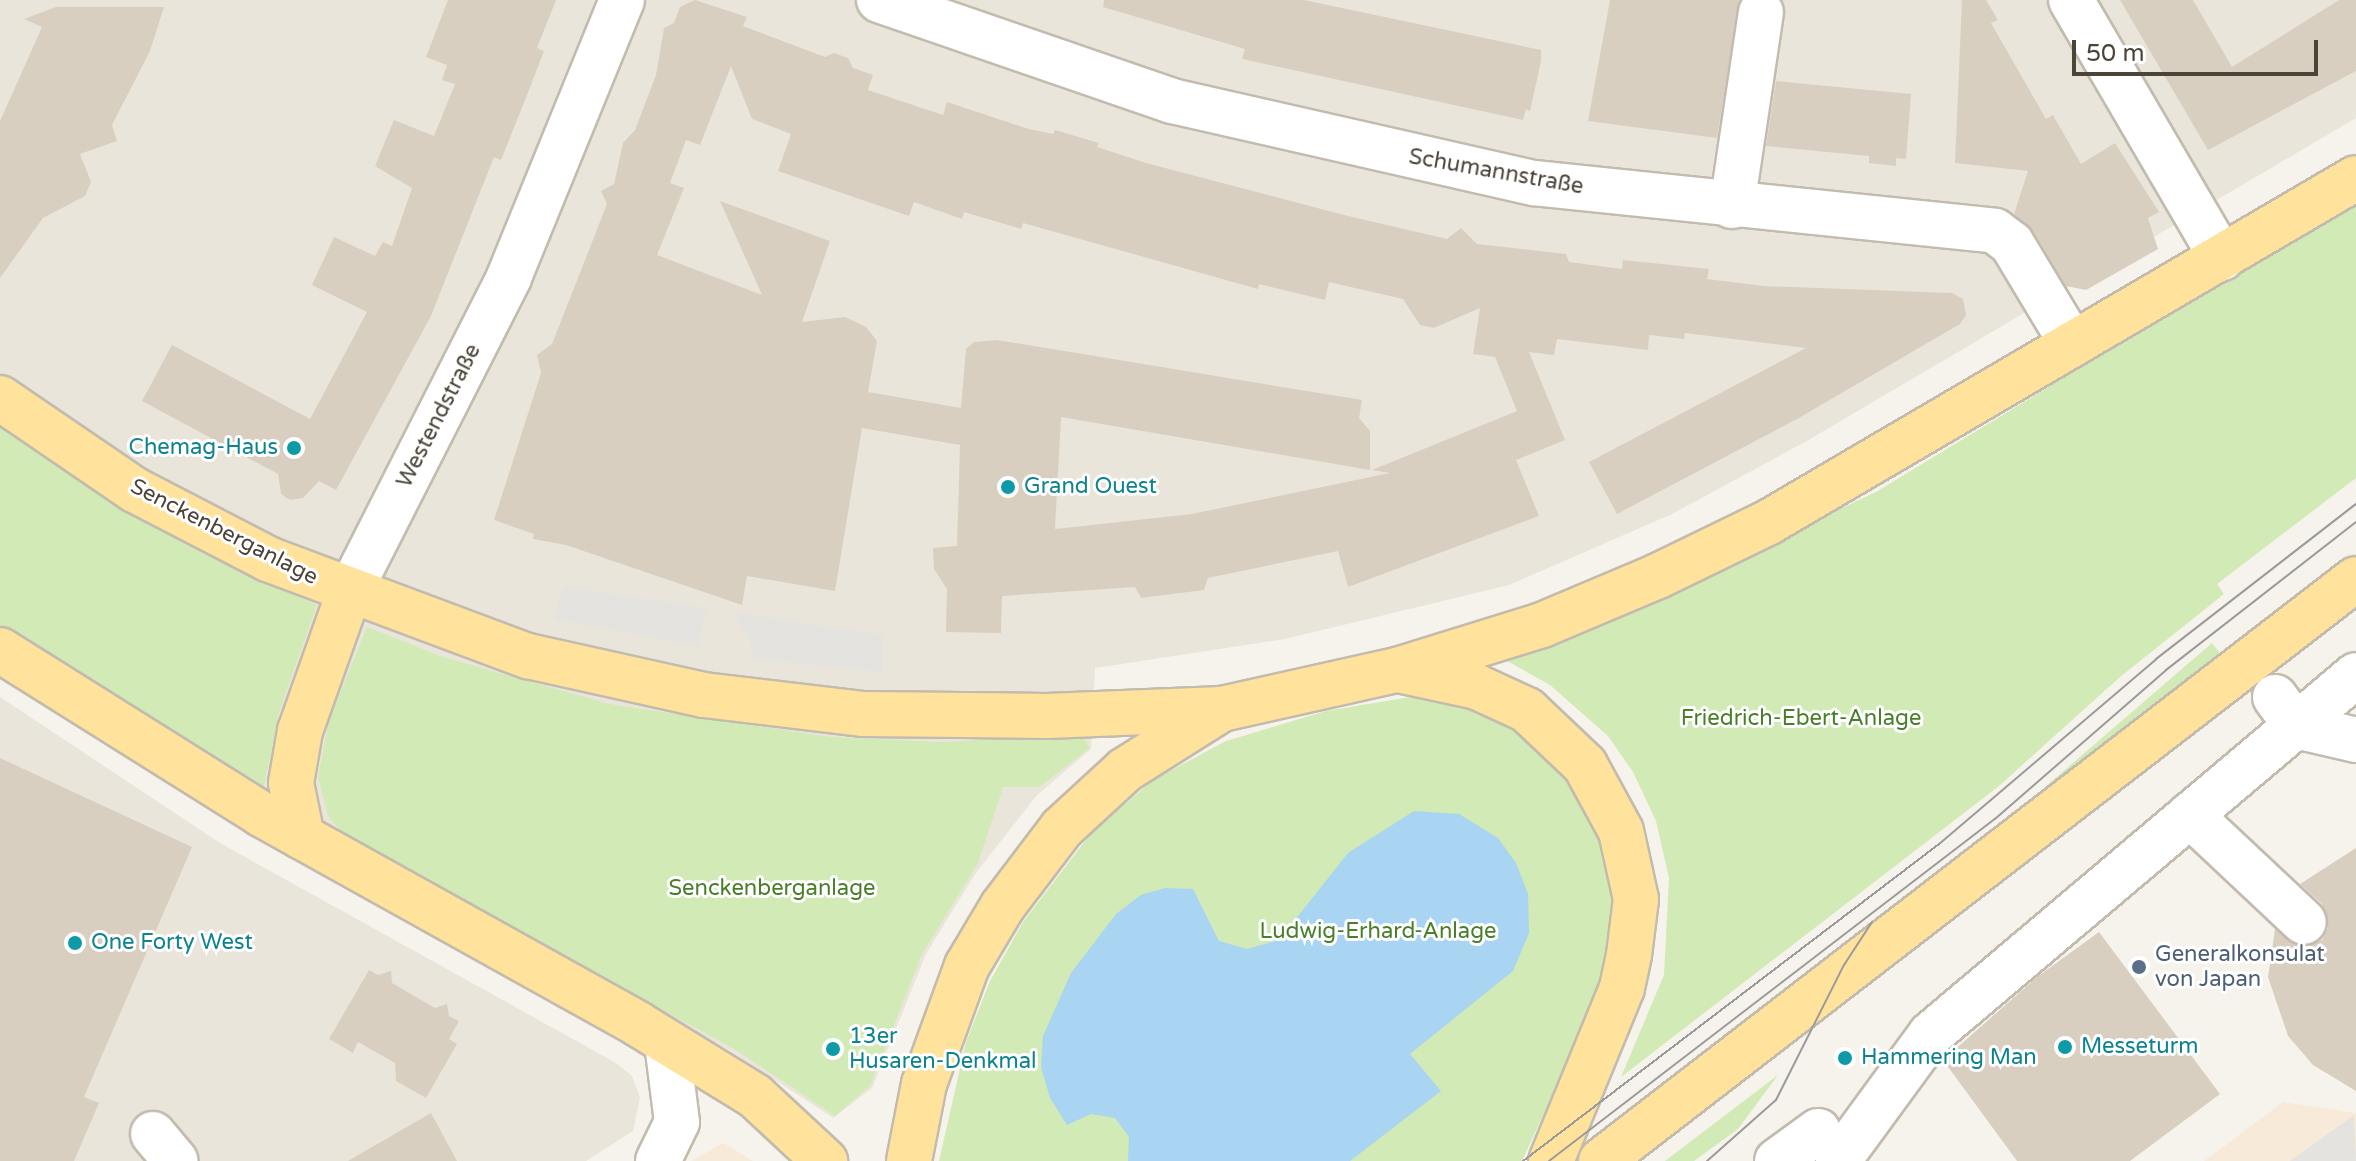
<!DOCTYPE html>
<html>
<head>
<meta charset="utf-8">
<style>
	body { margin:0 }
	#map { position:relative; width:2356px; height:1161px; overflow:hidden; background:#f6f3ec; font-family:"Varela Round",sans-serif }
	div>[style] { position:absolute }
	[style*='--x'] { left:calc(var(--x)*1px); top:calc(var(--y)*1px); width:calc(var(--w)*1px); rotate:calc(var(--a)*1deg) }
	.residential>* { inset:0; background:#eae5da }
	.commercial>* { inset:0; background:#f7ead8 }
	.green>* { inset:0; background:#d2eab5 }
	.parking>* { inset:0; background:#e5e3e0 }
	.water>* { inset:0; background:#a9d4f2 }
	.building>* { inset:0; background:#d8cfc1 }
	.roads { filter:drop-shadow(2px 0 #c2bbae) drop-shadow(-2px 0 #c2bbae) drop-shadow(0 2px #c2bbae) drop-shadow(0 -2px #c2bbae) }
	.minor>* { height:44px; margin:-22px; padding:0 22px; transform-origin:22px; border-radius:22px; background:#fff }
	.major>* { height:44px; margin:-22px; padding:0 22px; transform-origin:22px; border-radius:22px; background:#ffe39c }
	.tram>* { height:2px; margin:-1px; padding:0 1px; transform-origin:1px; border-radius:1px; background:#9a9a9a }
	.dots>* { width:22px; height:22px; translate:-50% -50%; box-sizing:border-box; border:4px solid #fff; border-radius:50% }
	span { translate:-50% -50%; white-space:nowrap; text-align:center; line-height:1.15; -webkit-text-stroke:6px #fff; paint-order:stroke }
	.street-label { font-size:22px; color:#4b4439 }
	.culture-label { font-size:22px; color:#0d838f }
	.right { translate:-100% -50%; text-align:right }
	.left { translate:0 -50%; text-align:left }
	.park-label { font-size:22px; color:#4a7f2a }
	.service-label { font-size:22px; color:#4e5e75 }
	.scale { position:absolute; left:2072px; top:40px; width:246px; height:36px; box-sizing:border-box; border:4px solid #4b4439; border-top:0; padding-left:10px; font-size:24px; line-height:28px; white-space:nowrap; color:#4b4439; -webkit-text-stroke:6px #fff; paint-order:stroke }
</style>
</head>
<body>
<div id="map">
	<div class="residential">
		<div style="clip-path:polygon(0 0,2356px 0,2356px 118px,1805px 442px,1672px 514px,1509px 585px,1285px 639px,1095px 668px,1091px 749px,1037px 795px,975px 874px,926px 954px,872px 1088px,833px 1118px,731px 1051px,339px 835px,0 622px)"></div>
		<div style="clip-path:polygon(0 697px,220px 843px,616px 1063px,632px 1076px,640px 1097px,633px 1131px,586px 1161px,0 1161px)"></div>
	</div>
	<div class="commercial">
		<div style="clip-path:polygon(2283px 1102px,2356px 1113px,2356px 1161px,2204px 1161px)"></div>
		<div style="clip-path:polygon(723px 1143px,753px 1161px,692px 1161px)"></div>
	</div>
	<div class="green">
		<div style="clip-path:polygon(2356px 200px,2356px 478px,2217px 584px,2224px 594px,2120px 677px,1999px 786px,1621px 1077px,1664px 975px,1669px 878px,1656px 821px,1633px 772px,1608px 736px,1550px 685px,1502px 658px,1684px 582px,1876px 492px)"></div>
		<div style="clip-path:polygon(0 422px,238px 568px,317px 605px,279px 712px,264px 786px,0 625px)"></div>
		<div style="clip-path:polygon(367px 627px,440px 656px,609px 704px,831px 737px,943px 742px,1081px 734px,1090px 748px,1039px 787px,1003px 787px,978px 863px,922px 954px,870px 1086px,835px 1116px,736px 1050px,345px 836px,328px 816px,318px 777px,329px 720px)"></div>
		<div style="clip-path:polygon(2212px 643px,2223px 657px,2012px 822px,2009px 818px)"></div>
		<div style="clip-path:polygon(1422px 695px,1461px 699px,1514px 723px,1566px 771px,1606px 841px,1618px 893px,1615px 940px,1598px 995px,1522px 1161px,939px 1161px,966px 1042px,990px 981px,1023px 922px,1092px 832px,1153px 780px,1226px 741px,1326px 711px)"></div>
		<div style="clip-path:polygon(1778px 1075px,1738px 1129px,1694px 1161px,1665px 1161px)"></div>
	</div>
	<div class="parking">
		<div style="clip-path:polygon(563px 587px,708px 608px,697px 646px,554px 619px)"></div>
		<div style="clip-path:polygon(732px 612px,882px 635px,883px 672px,754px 659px,750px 640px)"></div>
		<div style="clip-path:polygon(2354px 1115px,2356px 1161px,2290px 1161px)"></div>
	</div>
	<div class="water">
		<div style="clip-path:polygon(1414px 811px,1459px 814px,1498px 838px,1516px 863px,1528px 894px,1529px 933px,1513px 971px,1410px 1054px,1441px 1091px,1350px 1161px,1128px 1161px,1129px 1137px,1115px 1118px,1091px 1114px,1067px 1125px,1050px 1098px,1041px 1067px,1043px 1036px,1071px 973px,1116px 914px,1141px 895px,1165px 888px,1193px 889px,1219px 941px,1247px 949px,1279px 940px,1348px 853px)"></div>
	</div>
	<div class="building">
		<div style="clip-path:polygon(448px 0,556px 0,537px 48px,544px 51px,529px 90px,501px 160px,494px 157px,431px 316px,336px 490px,319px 481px,303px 498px,290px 500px,281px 494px,278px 474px,142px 401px,172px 345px,310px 419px,367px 312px,312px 285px,334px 237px,375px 256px,383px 242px,392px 246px,412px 188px,375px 166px,394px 120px,434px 136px,455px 84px,442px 80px,447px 65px,426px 57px)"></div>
		<div style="clip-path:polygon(evenodd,695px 0,747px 17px,743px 26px,825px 57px,834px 53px,848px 58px,853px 68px,873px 75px,868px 90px,943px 115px,947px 102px,1029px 129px,1053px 134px,1055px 130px,1099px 143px,1097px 147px,1146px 163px,1344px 215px,1447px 239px,1461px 228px,1477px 244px,1566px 254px,1569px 262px,1622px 269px,1623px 260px,1709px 269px,1707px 279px,1763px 286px,1952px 293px,1963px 299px,1966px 315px,1960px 324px,1797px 419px,1617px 514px,1589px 462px,1806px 348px,1685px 333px,1684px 339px,1649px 335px,1648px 350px,1557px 339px,1554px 355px,1529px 352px,1565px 440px,1516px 460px,1539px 516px,1348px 587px,1338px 551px,1208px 578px,1204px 590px,1141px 598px,1135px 587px,1002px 596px,1001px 633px,946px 632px,947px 589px,934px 569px,933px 548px,957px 546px,960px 445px,862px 428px,835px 591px,747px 576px,742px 605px,566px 545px,533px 539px,534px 534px,494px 520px,541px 373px,537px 355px,552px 344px,607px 204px,601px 191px,614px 184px,623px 143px,635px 130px,656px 75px,664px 28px,674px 23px,680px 7px,695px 0,731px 66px,752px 119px,791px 134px,778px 171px,909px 216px,914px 202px,962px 219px,964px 212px,1021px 229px,1023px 223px,1258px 289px,1259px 284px,1325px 300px,1329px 282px,1403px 299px,1420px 325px,1434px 328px,1480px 308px,1473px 354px,1495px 357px,1517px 411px,1372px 470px,1390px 473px,1192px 514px,1055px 529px,1061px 417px,1370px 470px,1370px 431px,1359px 418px,1362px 400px,997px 340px,974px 342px,966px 349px,961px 408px,868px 392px,877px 341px,866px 327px,845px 317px,802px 322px,830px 241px,720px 201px,762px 295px,657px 255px,684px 188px,670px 183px,686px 140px,700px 145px,731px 66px)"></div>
		<div style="clip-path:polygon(1104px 0,1304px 0,1541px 50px,1541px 61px,1530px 111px,1526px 109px,1523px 120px,1242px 59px,1245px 49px,1103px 7px)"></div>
		<div style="clip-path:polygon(1610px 0,1739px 0,1717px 138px,1588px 121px)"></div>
		<div style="clip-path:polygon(1962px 0,1986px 0,1998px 20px,1991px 23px,2046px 119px,2053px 115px,2081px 164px,2115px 143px,2159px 212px,2148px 218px,2158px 249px,2086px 290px,2066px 286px,2033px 231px,2014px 214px,2028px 171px,1955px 163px)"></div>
		<div style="clip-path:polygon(2120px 0,2193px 0,2232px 67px,2339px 0,2356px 0,2356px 71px,2208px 150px)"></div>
		<div style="clip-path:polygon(56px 7px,164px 7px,150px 51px,112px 125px,117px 141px,80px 154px,91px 182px,85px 196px,43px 218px,0 278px,0 121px,42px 27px,24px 19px)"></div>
		<div style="clip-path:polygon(1776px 81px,1911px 94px,1906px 159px,1896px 158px,1896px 166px,1869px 163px,1869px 156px,1766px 146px)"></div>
		<div style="clip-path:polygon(0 758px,192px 847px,84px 1097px,99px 1103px,74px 1161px,0 1161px)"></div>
		<div style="clip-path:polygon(2356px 848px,2356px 1091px,2313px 1065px,2288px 1036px,2268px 977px,2275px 929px,2299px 946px,2322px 940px,2328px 928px,2322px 904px,2300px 884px)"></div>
		<div style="clip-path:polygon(2099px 932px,2220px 1094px,2130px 1161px,2017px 1161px,1943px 1060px,2037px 977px)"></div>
		<div style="clip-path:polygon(369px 970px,378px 975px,391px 971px,392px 983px,435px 1008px,447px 1004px,449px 1016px,459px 1021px,449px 1039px,457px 1044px,426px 1098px,396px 1081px,395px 1063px,358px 1042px,353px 1053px,329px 1039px)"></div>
		<div style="clip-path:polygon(431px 1113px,457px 1161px,348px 1161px)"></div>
	</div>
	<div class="roads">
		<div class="minor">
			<div style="--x:879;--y:0;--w:310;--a:19"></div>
			<div style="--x:1172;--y:101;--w:371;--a:12.8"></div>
			<div style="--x:1534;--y:183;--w:463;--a:5.9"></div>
			<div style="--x:1995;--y:231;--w:21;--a:37"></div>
			<div style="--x:2012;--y:244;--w:117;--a:59"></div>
			<div style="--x:2071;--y:0;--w:299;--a:59.7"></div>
			<div style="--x:1732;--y:206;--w:196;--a:-81.5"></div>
			<div style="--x:349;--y:593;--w:354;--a:-63.1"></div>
			<div style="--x:509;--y:277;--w:299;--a:-67.8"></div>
			<div style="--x:2275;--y:697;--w:36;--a:54"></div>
			<div style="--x:2296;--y:726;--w:62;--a:13.1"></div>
			<div style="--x:2190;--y:815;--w:156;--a:43.2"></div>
			<div style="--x:153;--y:1134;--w:35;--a:50"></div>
			<div style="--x:658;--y:1161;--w:43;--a:-64"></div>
			<div style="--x:677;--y:1122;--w:80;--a:-97.2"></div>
			<div style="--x:1777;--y:1161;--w:51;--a:-36.2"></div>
			<div style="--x:1838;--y:1161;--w:157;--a:-53.8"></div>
			<div style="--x:1931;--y:1034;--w:556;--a:-40.19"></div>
		</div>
		<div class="major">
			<div style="--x:0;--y:398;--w:163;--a:34.3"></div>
			<div style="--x:135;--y:490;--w:150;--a:27.4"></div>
			<div style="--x:268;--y:559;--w:278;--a:20.5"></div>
			<div style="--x:528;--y:656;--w:180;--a:12.5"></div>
			<div style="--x:704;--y:695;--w:161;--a:6.8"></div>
			<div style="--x:864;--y:714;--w:183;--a:0.6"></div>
			<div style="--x:1047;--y:716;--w:175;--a:-2.3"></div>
			<div style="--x:0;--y:650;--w:308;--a:32.1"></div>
			<div style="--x:261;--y:814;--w:432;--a:29.1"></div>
			<div style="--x:638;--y:1024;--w:137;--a:31.6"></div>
			<div style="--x:755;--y:1096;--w:96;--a:42.9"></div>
			<div style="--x:1403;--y:671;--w:76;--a:12.2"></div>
			<div style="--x:1477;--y:687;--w:55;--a:24.7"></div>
			<div style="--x:1527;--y:710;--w:80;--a:43.5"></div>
			<div style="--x:1585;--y:765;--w:75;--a:61.4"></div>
			<div style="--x:1621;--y:831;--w:70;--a:77.6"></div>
			<div style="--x:1636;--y:899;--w:56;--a:97.1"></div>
			<div style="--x:1629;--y:955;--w:34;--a:102"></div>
			<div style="--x:1622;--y:988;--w:187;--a:112.3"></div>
			<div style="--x:302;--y:837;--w:55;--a:-101.5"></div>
			<div style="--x:291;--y:783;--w:53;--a:-80.2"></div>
			<div style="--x:300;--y:731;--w:146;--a:-70.5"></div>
			<div style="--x:909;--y:1161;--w:78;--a:-79"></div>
			<div style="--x:924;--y:1084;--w:126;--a:-70"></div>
			<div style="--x:967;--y:966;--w:69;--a:-59.3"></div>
			<div style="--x:1002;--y:907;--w:99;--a:-52.8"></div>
			<div style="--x:1062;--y:828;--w:86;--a:-42.6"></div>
			<div style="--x:1125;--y:770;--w:115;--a:-32.2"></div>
			<div style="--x:1222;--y:709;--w:179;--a:-12.6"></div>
			<div style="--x:1397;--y:670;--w:152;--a:-17.2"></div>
			<div style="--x:1542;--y:625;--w:126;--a:-22.9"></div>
			<div style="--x:1658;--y:576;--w:123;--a:-25.9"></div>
			<div style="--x:1769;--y:522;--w:680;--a:-30.37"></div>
			<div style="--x:1601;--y:1161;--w:953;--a:-37.63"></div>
		</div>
	</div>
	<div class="tram">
		<div style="--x:1523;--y:1161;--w:523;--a:-37.31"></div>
		<div style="--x:1939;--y:844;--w:285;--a:-40.4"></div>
		<div style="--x:2156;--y:659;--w:253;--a:-37.8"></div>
		<div style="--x:1549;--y:1161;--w:563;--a:-37.5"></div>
		<div style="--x:1996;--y:818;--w:225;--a:-41"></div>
		<div style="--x:2166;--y:670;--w:241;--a:-37.9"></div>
		<div style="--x:1707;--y:1161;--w:92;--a:-41.5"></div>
		<div style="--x:1776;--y:1100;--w:151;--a:-63.3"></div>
		<div style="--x:1844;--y:965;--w:51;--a:-56.9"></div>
	</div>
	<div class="dots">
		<div style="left:294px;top:448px;background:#0f9aa8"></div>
		<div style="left:1008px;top:487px;background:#0f9aa8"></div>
		<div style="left:75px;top:943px;background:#0f9aa8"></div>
		<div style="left:2139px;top:967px;background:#5c6f8a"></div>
		<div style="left:2065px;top:1047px;background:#0f9aa8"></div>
		<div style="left:833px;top:1049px;background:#0f9aa8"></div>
		<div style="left:1845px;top:1058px;background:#0f9aa8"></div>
	</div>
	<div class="street-label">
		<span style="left:1496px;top:172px;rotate:10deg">Schumannstraße</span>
		<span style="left:439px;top:416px;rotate:-63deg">Westendstraße</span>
		<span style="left:224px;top:532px;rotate:27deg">Senckenberganlage</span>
	</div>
	<div class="culture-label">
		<span class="right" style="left:278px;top:448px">Chemag-Haus</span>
		<span class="left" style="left:1024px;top:487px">Grand Ouest</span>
		<span class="left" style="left:91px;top:943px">One Forty West</span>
		<span class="left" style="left:849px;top:1049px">13er<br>Husaren-Denkmal</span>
		<span class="left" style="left:2081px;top:1047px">Messeturm</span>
		<span class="left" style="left:1861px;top:1058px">Hammering Man</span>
	</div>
	<div class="park-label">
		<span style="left:1801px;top:719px">Friedrich-Ebert-Anlage</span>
		<span style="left:772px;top:889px">Senckenberganlage</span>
		<span style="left:1378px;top:932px">Ludwig-Erhard-Anlage</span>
	</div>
	<div class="service-label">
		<span class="left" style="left:2155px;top:967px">Generalkonsulat<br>von Japan</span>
	</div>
	<div class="scale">50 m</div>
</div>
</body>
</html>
